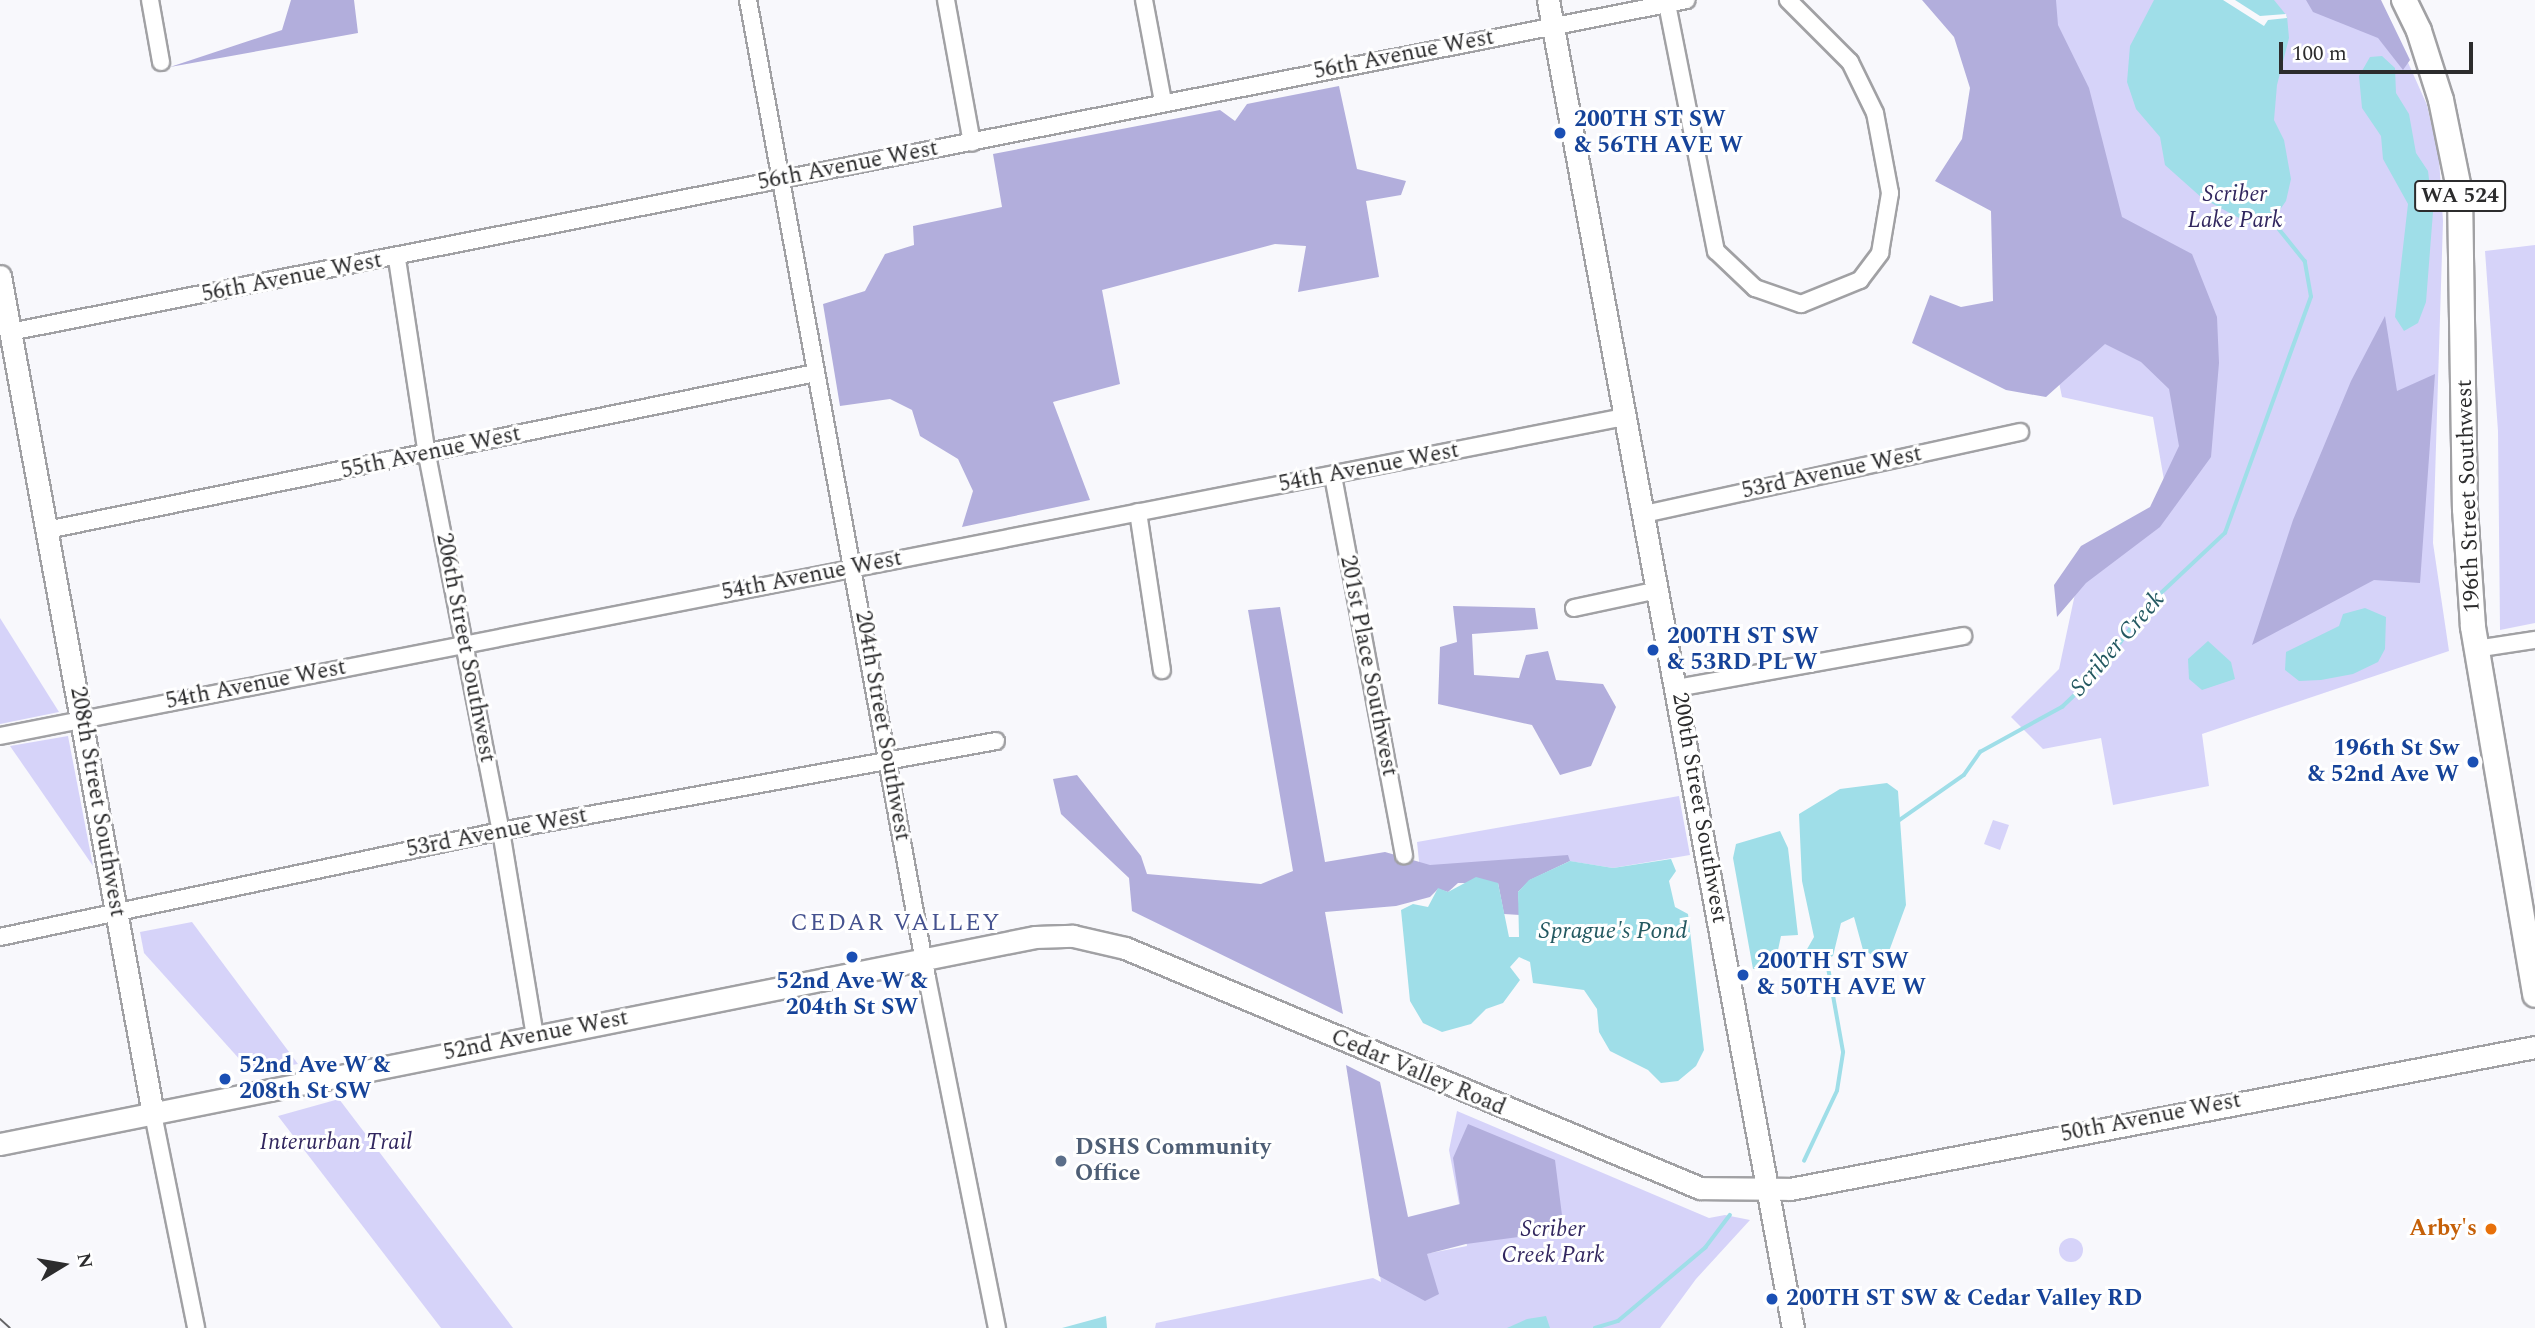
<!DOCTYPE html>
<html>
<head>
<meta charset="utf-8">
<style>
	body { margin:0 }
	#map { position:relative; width:2535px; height:1328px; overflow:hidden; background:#f8f8fc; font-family:Spectral,serif }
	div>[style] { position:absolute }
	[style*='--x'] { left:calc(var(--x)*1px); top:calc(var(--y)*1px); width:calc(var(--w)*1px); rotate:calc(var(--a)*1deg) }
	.green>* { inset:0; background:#d6d3f9 }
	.round { border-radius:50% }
	.forest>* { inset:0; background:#b2aedc }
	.water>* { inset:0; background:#9fdee8 }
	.pier>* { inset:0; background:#f8f8fc }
	.stream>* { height:3.5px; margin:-1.75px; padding:0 1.75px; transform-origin:1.75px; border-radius:1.75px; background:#9fdee8 }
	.roads { filter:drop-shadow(2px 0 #a1a1a4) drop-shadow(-2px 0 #a1a1a4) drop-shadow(0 2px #a1a1a4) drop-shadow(0 -2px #a1a1a4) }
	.street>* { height:16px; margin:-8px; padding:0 8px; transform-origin:8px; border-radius:8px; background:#fff }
	.secondary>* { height:21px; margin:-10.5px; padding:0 10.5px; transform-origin:10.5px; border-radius:10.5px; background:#fff }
	.primary>* { height:24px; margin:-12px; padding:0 12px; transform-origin:12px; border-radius:12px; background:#fff }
	.tram>* { height:2px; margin:-1px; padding:0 1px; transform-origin:1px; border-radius:1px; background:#646466 }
	.dots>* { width:19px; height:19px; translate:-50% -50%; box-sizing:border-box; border:4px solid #fff; border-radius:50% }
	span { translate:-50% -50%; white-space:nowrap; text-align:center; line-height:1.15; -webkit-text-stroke:6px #fff; paint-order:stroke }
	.shield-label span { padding:2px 5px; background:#fff; border:2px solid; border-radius:5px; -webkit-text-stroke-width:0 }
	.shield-label { font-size:21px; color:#2c2c2d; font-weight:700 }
	.street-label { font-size:23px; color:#2c2c2d }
	.transit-label { font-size:23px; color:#164399; font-weight:700 }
	.left { translate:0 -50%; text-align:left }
	.right { translate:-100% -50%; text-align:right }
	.park-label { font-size:23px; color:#32275f; font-style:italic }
	.service-label { font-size:23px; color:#4e5e75; font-weight:700 }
	.food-label { font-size:23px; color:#c56008; font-weight:700 }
	.water-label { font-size:24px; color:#245961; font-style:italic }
	.neighbourhood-label { font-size:24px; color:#45528f; letter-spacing:2px }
	.north { position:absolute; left:28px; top:1230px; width:70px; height:70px; -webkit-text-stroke:5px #fff; paint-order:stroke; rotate:79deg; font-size:19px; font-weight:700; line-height:28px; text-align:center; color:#2c2c2d }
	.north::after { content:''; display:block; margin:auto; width:24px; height:32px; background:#2c2c2d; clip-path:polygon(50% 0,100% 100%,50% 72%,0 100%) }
	.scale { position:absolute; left:2279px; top:42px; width:194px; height:32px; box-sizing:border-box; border:4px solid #2c2c2d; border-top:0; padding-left:9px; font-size:21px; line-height:24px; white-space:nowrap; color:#2c2c2d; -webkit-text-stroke:5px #fff; paint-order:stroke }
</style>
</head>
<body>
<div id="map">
	<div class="green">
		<div style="clip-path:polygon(1981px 0,2380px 0,2427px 105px,2439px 158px,2443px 221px,2433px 543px,2449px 651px,2202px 734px,2209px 786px,2113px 805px,2101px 738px,2043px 749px,2011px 717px,2059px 669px,2079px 575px,2168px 503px,2153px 417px,2062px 397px)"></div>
		<div style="clip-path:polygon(2535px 245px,2535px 623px,2500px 630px,2498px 431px,2485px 251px)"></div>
		<div style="clip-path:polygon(0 618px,59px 712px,0 724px)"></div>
		<div style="clip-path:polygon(68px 736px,93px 866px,10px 746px)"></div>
		<div style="clip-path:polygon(1679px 796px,1690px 855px,1613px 868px,1569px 861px,1422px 890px,1417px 842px)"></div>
		<div style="clip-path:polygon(1993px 820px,2009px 825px,2000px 850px,1984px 844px)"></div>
		<div style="clip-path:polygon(192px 922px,298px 1064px,251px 1072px,144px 953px,140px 932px)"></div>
		<div style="clip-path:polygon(339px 1099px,513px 1328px,441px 1328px,278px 1116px)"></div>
		<div style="clip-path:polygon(1457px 1111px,1709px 1218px,1725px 1215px,1750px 1220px,1696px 1279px,1660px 1328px,1155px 1328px,1156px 1323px,1373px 1278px,1381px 1282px,1378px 1263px,1467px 1246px,1449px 1150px)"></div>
		<div class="round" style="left:2059px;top:1238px;width:24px;height:24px"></div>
	</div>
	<div class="forest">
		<div style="clip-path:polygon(291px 0,354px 0,358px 33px,170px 67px,282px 30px)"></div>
		<div style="clip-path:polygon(1922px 0,2056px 0,2058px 25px,2089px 88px,2122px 217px,2192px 254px,2217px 317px,2219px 363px,2211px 457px,2160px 527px,2086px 583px,2057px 617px,2054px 585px,2081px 546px,2150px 507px,2179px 446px,2169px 389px,2141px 362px,2105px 344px,2046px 397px,2006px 390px,1912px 343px,1930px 295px,1961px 307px,1993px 301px,1991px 211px,1935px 181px,1962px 139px,1970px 88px,1954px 37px)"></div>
		<div style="clip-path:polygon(2306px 0,2381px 0,2410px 60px,2403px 70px,2378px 38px,2313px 12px)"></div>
		<div style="clip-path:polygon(1339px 86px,1357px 169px,1406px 181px,1401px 195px,1366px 201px,1379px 277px,1298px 292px,1306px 246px,1275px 244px,1102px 290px,1120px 384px,1053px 402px,1090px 500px,962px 527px,973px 491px,958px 459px,920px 436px,912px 410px,890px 399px,840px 406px,823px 304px,865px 291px,885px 254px,914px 245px,913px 226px,1002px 207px,993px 154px,1220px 110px,1235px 121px,1247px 104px)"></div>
		<div style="clip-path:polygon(2385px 316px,2397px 391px,2435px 374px,2420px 583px,2374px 580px,2252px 645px,2293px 520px,2351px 381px)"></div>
		<div style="clip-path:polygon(1453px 606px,1535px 608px,1538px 629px,1472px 634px,1474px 675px,1519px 678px,1526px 655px,1548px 651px,1556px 680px,1603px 684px,1616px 707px,1591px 766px,1560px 775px,1532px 725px,1438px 704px,1440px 647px,1457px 642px)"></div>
		<div style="clip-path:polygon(1280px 607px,1325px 862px,1385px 852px,1430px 865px,1568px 855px,1570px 861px,1530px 880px,1518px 892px,1520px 915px,1504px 914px,1498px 883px,1458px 883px,1448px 892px,1438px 889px,1430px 897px,1396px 906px,1325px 912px,1343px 1014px,1132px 911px,1129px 878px,1061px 814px,1053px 779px,1077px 775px,1141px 856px,1147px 874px,1261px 884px,1293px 871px,1248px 610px)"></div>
		<div style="clip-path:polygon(1346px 1065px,1380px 1082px,1408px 1217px,1460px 1204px,1453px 1158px,1468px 1124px,1555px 1160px,1564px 1231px,1466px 1244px,1427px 1254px,1439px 1294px,1425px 1301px,1379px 1276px)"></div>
	</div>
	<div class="water">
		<div style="clip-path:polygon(2154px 0,2274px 0,2287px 16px,2289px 38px,2277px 85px,2274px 120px,2284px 140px,2291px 179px,2286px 201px,2272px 221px,2254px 226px,2202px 198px,2165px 165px,2160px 137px,2136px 109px,2127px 82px,2130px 46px)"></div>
		<div style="clip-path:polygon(2382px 56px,2395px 68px,2396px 93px,2409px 114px,2416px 153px,2428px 171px,2433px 212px,2426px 302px,2418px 323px,2404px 331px,2395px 317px,2408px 204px,2383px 159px,2381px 136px,2362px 108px,2359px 76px,2370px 57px)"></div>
		<div style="clip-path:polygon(2365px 608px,2386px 617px,2385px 649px,2378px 662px,2353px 674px,2321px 680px,2299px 681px,2285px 670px,2286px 652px,2339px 626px,2343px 614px)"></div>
		<div style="clip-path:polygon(2208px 641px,2231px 662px,2235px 679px,2202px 690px,2189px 679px,2188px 659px)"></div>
		<div style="clip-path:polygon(1887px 783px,1898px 791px,1906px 905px,1888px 954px,1878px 958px,1863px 950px,1854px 917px,1841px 923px,1833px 956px,1816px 963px,1806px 951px,1814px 937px,1802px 881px,1799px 814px,1840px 789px)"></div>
		<div style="clip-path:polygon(1780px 831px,1788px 848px,1798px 935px,1781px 936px,1775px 964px,1753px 969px,1733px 858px,1736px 844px)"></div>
		<div style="clip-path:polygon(1671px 859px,1676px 871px,1669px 881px,1675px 907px,1688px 914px,1704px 1050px,1696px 1066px,1678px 1081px,1661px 1083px,1648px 1070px,1610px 1051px,1599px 1032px,1597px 1009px,1584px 990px,1533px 983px,1530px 962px,1519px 957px,1510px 967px,1520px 980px,1503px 1003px,1486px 1009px,1471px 1024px,1442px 1032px,1423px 1023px,1410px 1001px,1401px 910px,1413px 904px,1428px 907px,1438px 888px,1448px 892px,1476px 877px,1498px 883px,1509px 937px,1519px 937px,1518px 892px,1529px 880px,1570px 861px,1613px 868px)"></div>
		<div style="clip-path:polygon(1106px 1316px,1107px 1328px,1062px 1328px)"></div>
		<div style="clip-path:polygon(1546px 1316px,1550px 1328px,1507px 1328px,1527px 1319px)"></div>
	</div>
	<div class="pier">
		<div style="clip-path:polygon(2223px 0,2235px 0,2260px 16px,2286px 14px,2287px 18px,2268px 20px,2264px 26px)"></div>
	</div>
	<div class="stream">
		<div style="--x:1894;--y:824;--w:85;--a:-35"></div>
		<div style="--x:1964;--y:775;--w:28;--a:-55"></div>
		<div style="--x:1980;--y:752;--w:94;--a:-28.8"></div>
		<div style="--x:2062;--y:707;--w:54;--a:-43.5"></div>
		<div style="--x:2101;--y:670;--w:75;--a:-54.8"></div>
		<div style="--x:2144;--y:609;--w:111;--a:-43.2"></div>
		<div style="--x:2225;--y:533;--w:251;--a:-70"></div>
		<div style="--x:2311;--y:297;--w:36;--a:-100"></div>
		<div style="--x:2305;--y:262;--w:53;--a:-128.8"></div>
		<div style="--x:1804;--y:1161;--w:77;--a:-64.8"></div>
		<div style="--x:1837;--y:1091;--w:39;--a:-81"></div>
		<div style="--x:1843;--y:1052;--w:97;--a:-100.1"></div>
		<div style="--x:1595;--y:1328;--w:24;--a:-17"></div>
		<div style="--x:1618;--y:1321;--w:114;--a:-40"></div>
		<div style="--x:1705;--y:1248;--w:41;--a:-52.9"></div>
	</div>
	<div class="roads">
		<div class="street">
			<div style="--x:150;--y:0;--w:63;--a:79.9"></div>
			<div style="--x:748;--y:0;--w:994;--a:79.63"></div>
			<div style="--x:927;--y:978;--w:357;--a:78.7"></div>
			<div style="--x:946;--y:0;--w:145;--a:79.7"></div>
			<div style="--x:1144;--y:0;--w:104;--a:79.4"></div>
			<div style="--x:1667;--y:4;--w:252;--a:78.8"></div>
			<div style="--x:1716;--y:251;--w:54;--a:43.5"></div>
			<div style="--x:1755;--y:288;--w:49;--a:19.2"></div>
			<div style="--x:1801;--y:304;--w:64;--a:-22.1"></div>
			<div style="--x:1860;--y:280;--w:34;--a:-53"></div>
			<div style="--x:1880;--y:253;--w:61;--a:-80.5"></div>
			<div style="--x:1890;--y:193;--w:81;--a:-100.6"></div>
			<div style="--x:1875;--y:113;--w:57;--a:-116.1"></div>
			<div style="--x:1850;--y:62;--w:88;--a:-135"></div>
			<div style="--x:397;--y:259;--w:198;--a:81.3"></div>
			<div style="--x:427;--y:455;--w:383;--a:78.9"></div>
			<div style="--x:501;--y:831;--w:208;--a:80.6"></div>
			<div style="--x:10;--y:332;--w:1709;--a:-11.2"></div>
			<div style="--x:1333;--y:476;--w:386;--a:79.4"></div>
			<div style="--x:1138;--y:512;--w:160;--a:81.4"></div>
			<div style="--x:1644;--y:514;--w:385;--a:-12.3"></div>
			<div style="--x:47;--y:530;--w:784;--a:-11.55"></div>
			<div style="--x:1574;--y:608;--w:86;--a:-12.1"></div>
			<div style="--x:2476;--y:649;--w:60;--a:-8.7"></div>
			<div style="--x:1677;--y:688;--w:291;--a:-10.3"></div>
			<div style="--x:0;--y:736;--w:1656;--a:-11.11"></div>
			<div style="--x:0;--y:937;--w:512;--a:-11.95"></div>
			<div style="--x:501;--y:831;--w:503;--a:-10.3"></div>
			<div style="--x:153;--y:1114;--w:218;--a:78.6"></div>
		</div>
		<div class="secondary">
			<div style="--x:1548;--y:0;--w:1350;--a:79.55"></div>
			<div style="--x:0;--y:276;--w:852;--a:79.65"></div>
			<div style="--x:0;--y:1144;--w:1055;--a:-11.31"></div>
			<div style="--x:1035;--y:937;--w:38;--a:-2"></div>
			<div style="--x:1073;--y:936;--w:53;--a:13"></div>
			<div style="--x:1125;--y:948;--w:623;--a:22.66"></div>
			<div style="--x:1700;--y:1188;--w:90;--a:0.6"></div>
			<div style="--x:1790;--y:1189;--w:758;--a:-10.79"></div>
		</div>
		<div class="primary">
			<div style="--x:2404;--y:0;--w:34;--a:64"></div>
			<div style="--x:2419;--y:31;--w:72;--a:72.3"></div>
			<div style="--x:2441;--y:100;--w:95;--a:78.5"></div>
			<div style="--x:2460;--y:193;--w:316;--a:89.1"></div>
			<div style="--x:2465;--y:509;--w:118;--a:86.1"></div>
			<div style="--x:2473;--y:627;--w:373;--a:80.4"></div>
		</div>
	</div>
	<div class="tram">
		<div style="--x:0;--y:1319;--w:13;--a:42"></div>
	</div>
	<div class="dots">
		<div style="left:1560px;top:133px;background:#1a4fb4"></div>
		<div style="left:1653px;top:650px;background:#1a4fb4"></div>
		<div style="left:2473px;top:762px;background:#1a4fb4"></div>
		<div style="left:852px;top:957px;background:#1a4fb4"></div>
		<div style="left:1743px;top:975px;background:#1a4fb4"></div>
		<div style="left:225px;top:1079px;background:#1a4fb4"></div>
		<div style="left:1061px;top:1161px;background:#5c6f8a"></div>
		<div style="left:2491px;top:1229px;background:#e8710a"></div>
		<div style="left:1772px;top:1299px;background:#1a4fb4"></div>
	</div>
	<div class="shield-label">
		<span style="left:2460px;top:196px">WA 524</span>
	</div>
	<div class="street-label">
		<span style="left:1404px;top:55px;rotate:-11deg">56th Avenue West</span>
		<span style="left:848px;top:166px;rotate:-11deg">56th Avenue West</span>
		<span style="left:292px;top:278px;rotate:-11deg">56th Avenue West</span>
		<span style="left:431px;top:453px;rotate:-12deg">55th Avenue West</span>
		<span style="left:1369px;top:468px;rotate:-11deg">54th Avenue West</span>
		<span style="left:1832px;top:473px;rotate:-12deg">53rd Avenue West</span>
		<span style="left:2469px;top:496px;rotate:-92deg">196th Street Southwest</span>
		<span style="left:812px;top:576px;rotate:-11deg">54th Avenue West</span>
		<span style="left:465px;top:648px;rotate:79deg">206th Street Southwest</span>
		<span style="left:1368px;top:666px;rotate:79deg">201st Place Southwest</span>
		<span style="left:256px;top:685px;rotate:-11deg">54th Avenue West</span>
		<span style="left:882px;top:726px;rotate:80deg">204th Street Southwest</span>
		<span style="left:97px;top:802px;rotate:80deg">208th Street Southwest</span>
		<span style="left:1699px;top:808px;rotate:80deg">200th Street Southwest</span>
		<span style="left:497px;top:833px;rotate:-11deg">53rd Avenue West</span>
		<span style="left:536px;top:1036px;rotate:-11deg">52nd Avenue West</span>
		<span style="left:1418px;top:1073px;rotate:23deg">Cedar Valley Road</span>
		<span style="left:2151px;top:1118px;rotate:-11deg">50th Avenue West</span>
	</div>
	<div class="transit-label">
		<span class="left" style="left:1574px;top:133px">200TH ST SW<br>&amp; 56TH AVE W</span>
		<span class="left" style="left:1667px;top:650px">200TH ST SW<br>&amp; 53RD PL W</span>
		<span class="right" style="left:2459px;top:762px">196th St Sw<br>&amp; 52nd Ave W</span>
		<span class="left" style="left:1757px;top:975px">200TH ST SW<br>&amp; 50TH AVE W</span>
		<span style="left:852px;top:995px">52nd Ave W &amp;<br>204th St SW</span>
		<span class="left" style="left:239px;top:1079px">52nd Ave W &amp;<br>208th St SW</span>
		<span class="left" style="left:1786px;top:1299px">200TH ST SW &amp; Cedar Valley RD</span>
	</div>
	<div class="park-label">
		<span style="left:2235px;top:208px">Scriber<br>Lake Park</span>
		<span style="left:336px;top:1143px">Interurban Trail</span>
		<span style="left:1553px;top:1243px">Scriber<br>Creek Park</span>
	</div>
	<div class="service-label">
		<span class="left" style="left:1075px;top:1161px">DSHS Community<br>Office</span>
	</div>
	<div class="food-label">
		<span class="right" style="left:2477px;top:1229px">Arby's</span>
	</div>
	<div class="water-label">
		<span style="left:2118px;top:644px;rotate:-49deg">Scriber Creek</span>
		<span style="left:1613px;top:932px">Sprague's Pond</span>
	</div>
	<div class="neighbourhood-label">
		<span style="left:896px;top:924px">CEDAR VALLEY</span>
	</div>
	<div class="north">N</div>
	<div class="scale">100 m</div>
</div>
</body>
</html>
